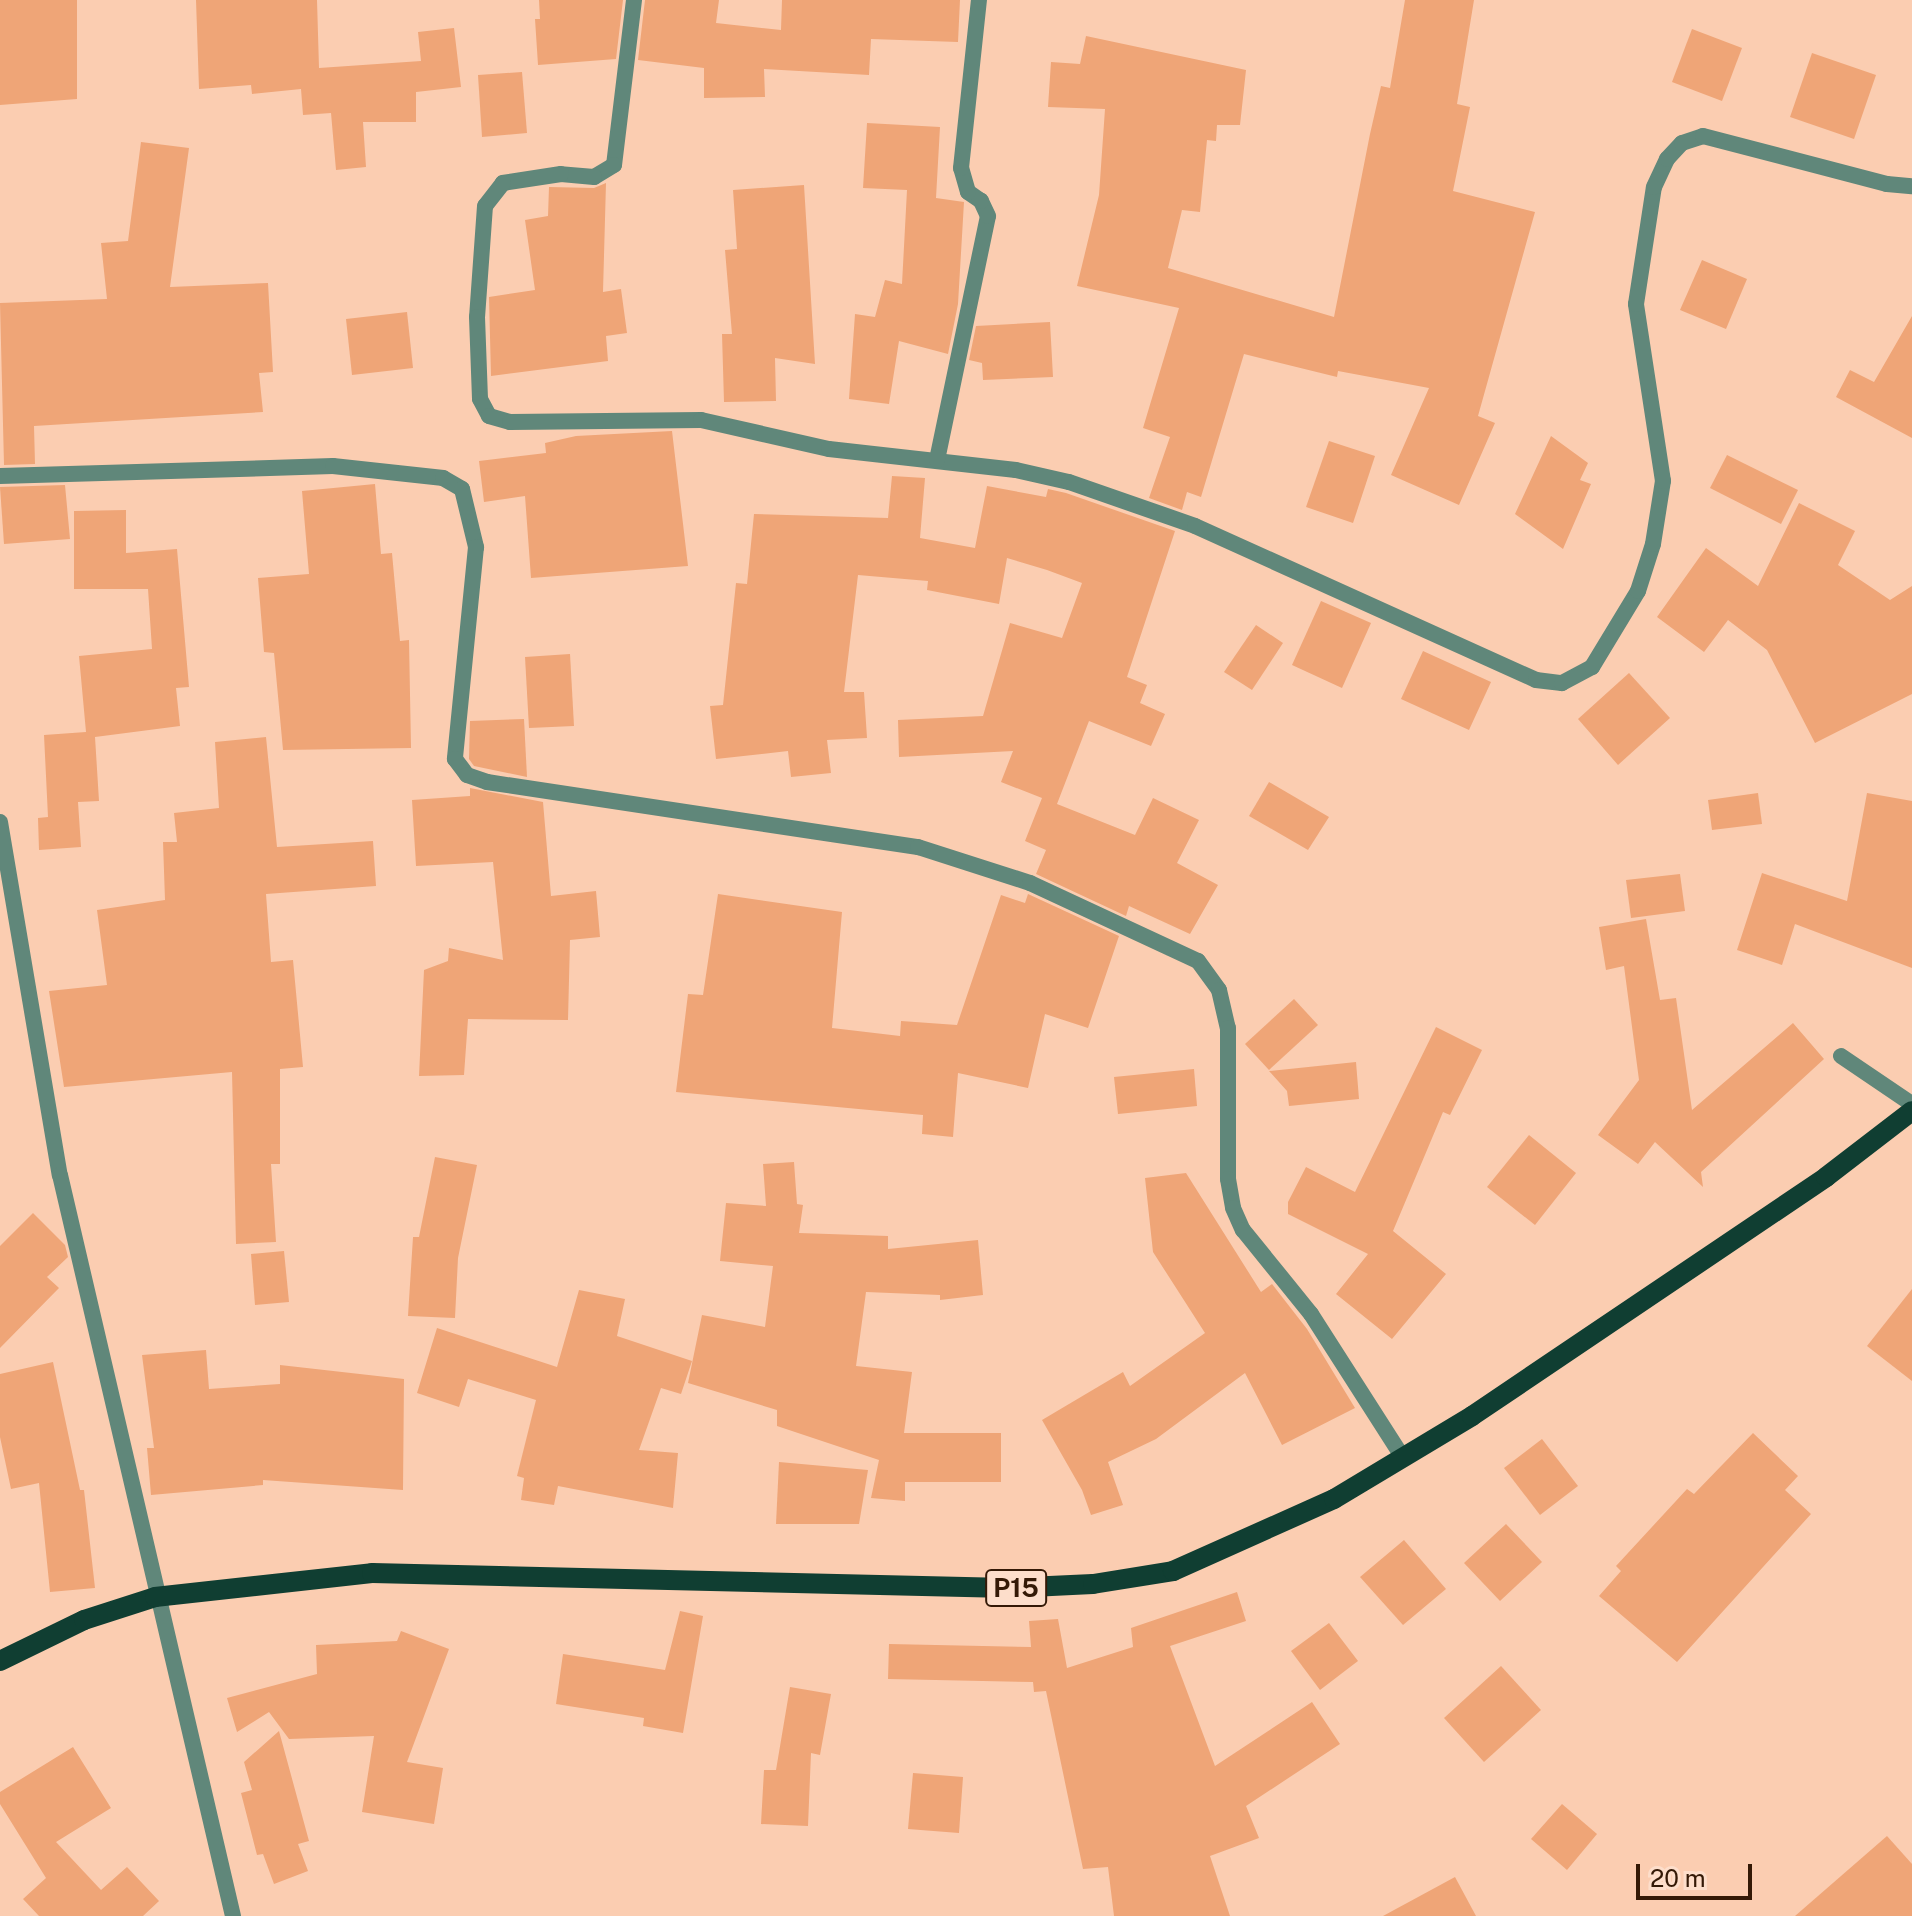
<!DOCTYPE html>
<html>
<head>
<meta charset="utf-8">
<style>
	body { margin:0 }
	#map { position:relative; width:1912px; height:1916px; overflow:hidden; background:#fbcdb1; font-family:"Public Sans",sans-serif }
	div>[style] { position:absolute }
	[style*='--x'] { left:calc(var(--x)*1px); top:calc(var(--y)*1px); width:calc(var(--w)*1px); rotate:calc(var(--a)*1deg) }
	.building>* { inset:0; background:#efa577 }
	.lane>* { height:16px; margin:-8px; padding:0 8px; transform-origin:8px; border-radius:8px; background:#60877a }
	.street>* { height:16px; margin:-8px; padding:0 8px; transform-origin:8px; border-radius:8px; background:#60877a }
	.primary>* { height:20px; margin:-10px; padding:0 10px; transform-origin:10px; border-radius:10px; background:#103e32 }
	span { translate:-50% -50%; white-space:nowrap; text-align:center; line-height:1.15; -webkit-text-stroke:6px #fddecb; paint-order:stroke }
	.shield-label span { padding:2px 6px; background:#fddecb; border:2px solid; border-radius:6px; -webkit-text-stroke-width:0 }
	.shield-label { font-size:26px; color:#341906; font-weight:700 }
	.scale { position:absolute; left:1636px; top:1864px; width:116px; height:36px; box-sizing:border-box; border:4px solid #341906; border-top:0; padding-left:10px; font-size:24px; line-height:28px; white-space:nowrap; color:#341906; -webkit-text-stroke:6px #fddecb; paint-order:stroke }
</style>
</head>
<body>
<div id="map">
	<div class="building">
		<div style="clip-path:polygon(0 0,77px 0,77px 99px,0 105px)"></div>
		<div style="clip-path:polygon(196px 0,317px 0,319px 68px,421px 61px,418px 32px,454px 28px,461px 87px,416px 92px,416px 122px,363px 122px,366px 167px,336px 170px,331px 113px,303px 115px,301px 89px,252px 94px,251px 85px,199px 89px)"></div>
		<div style="clip-path:polygon(539px 0,623px 0,616px 59px,538px 65px,535px 19px,540px 19px)"></div>
		<div style="clip-path:polygon(645px 0,719px 0,716px 23px,781px 30px,782px 0,960px 0,958px 42px,871px 39px,869px 75px,764px 69px,765px 97px,704px 98px,704px 68px,638px 60px)"></div>
		<div style="clip-path:polygon(1405px 0,1474px 0,1457px 104px,1470px 107px,1453px 191px,1535px 212px,1478px 416px,1495px 423px,1459px 505px,1391px 475px,1429px 388px,1338px 371px,1337px 377px,1244px 354px,1201px 497px,1187px 492px,1182px 510px,1149px 498px,1170px 437px,1143px 428px,1179px 308px,1077px 286px,1099px 195px,1105px 109px,1048px 107px,1051px 62px,1080px 64px,1086px 36px,1246px 70px,1240px 125px,1217px 125px,1216px 141px,1207px 140px,1200px 212px,1182px 210px,1168px 268px,1334px 317px,1370px 134px,1381px 86px,1390px 88px)"></div>
		<div style="clip-path:polygon(1692px 29px,1742px 48px,1722px 101px,1672px 82px)"></div>
		<div style="clip-path:polygon(1812px 53px,1876px 75px,1854px 139px,1790px 117px)"></div>
		<div style="clip-path:polygon(522px 72px,527px 133px,482px 137px,478px 75px)"></div>
		<div style="clip-path:polygon(867px 123px,940px 127px,936px 198px,964px 202px,958px 304px,948px 354px,899px 341px,889px 404px,849px 399px,855px 314px,875px 317px,885px 280px,902px 284px,907px 190px,863px 188px)"></div>
		<div style="clip-path:polygon(141px 142px,189px 148px,170px 287px,268px 283px,273px 372px,259px 373px,263px 412px,34px 426px,35px 464px,4px 465px,0 303px,107px 299px,101px 243px,128px 241px)"></div>
		<div style="clip-path:polygon(606px 183px,603px 292px,621px 289px,627px 333px,606px 336px,608px 361px,491px 376px,489px 297px,535px 290px,525px 220px,548px 216px,549px 187px,594px 188px)"></div>
		<div style="clip-path:polygon(804px 185px,815px 364px,775px 358px,776px 401px,724px 402px,722px 334px,732px 334px,725px 250px,737px 249px,733px 190px)"></div>
		<div style="clip-path:polygon(1702px 260px,1747px 279px,1726px 329px,1680px 310px)"></div>
		<div style="clip-path:polygon(407px 312px,413px 368px,352px 375px,346px 319px)"></div>
		<div style="clip-path:polygon(1912px 316px,1912px 438px,1836px 397px,1850px 370px,1874px 382px)"></div>
		<div style="clip-path:polygon(1050px 322px,1053px 377px,983px 380px,982px 363px,969px 360px,976px 326px)"></div>
		<div style="clip-path:polygon(672px 431px,688px 566px,531px 578px,525px 496px,484px 502px,479px 461px,546px 453px,545px 443px,576px 436px)"></div>
		<div style="clip-path:polygon(1551px 436px,1588px 463px,1580px 480px,1591px 484px,1563px 549px,1515px 514px)"></div>
		<div style="clip-path:polygon(1329px 441px,1375px 456px,1353px 523px,1306px 507px)"></div>
		<div style="clip-path:polygon(1727px 455px,1798px 490px,1781px 524px,1710px 488px)"></div>
		<div style="clip-path:polygon(892px 476px,925px 478px,920px 538px,975px 548px,987px 486px,1046px 497px,1048px 489px,1066px 493px,1175px 531px,1127px 677px,1147px 685px,1140px 703px,1165px 714px,1151px 746px,1089px 721px,1057px 804px,1135px 835px,1153px 798px,1199px 820px,1177px 863px,1218px 885px,1190px 934px,1129px 906px,1126px 916px,1036px 874px,1046px 850px,1025px 841px,1042px 798px,1001px 782px,1013px 751px,899px 757px,898px 720px,983px 716px,1010px 623px,1062px 638px,1082px 583px,1047px 570px,1007px 558px,999px 604px,927px 590px,928px 581px,858px 575px,844px 692px,864px 692px,867px 738px,827px 740px,831px 773px,791px 777px,788px 751px,716px 759px,710px 706px,723px 705px,736px 583px,747px 584px,754px 514px,888px 518px)"></div>
		<div style="clip-path:polygon(375px 484px,381px 554px,392px 553px,400px 641px,409px 640px,411px 748px,283px 750px,274px 653px,264px 652px,258px 578px,309px 574px,302px 491px)"></div>
		<div style="clip-path:polygon(65px 485px,70px 539px,4px 544px,0 487px)"></div>
		<div style="clip-path:polygon(1799px 503px,1855px 531px,1838px 565px,1890px 600px,1912px 586px,1912px 694px,1815px 743px,1767px 650px,1728px 620px,1704px 652px,1657px 617px,1706px 548px,1758px 586px)"></div>
		<div style="clip-path:polygon(126px 510px,126px 553px,177px 549px,189px 687px,176px 688px,180px 726px,95px 737px,99px 801px,78px 802px,81px 847px,39px 850px,38px 818px,48px 817px,44px 735px,86px 732px,79px 656px,152px 649px,148px 589px,74px 589px,74px 511px)"></div>
		<div style="clip-path:polygon(1321px 601px,1371px 623px,1342px 688px,1292px 665px)"></div>
		<div style="clip-path:polygon(1256px 625px,1283px 643px,1252px 690px,1224px 672px)"></div>
		<div style="clip-path:polygon(1423px 651px,1491px 682px,1469px 730px,1401px 699px)"></div>
		<div style="clip-path:polygon(570px 654px,574px 726px,529px 728px,525px 657px)"></div>
		<div style="clip-path:polygon(1629px 673px,1670px 718px,1618px 765px,1578px 719px)"></div>
		<div style="clip-path:polygon(524px 719px,527px 777px,474px 766px,469px 759px,470px 721px)"></div>
		<div style="clip-path:polygon(266px 737px,277px 847px,373px 841px,376px 886px,266px 894px,271px 962px,293px 960px,303px 1067px,280px 1069px,280px 1164px,271px 1164px,276px 1242px,236px 1244px,232px 1072px,64px 1087px,49px 991px,107px 985px,97px 910px,165px 900px,163px 842px,177px 842px,174px 813px,219px 808px,215px 742px)"></div>
		<div style="clip-path:polygon(1269px 782px,1329px 817px,1308px 850px,1249px 816px)"></div>
		<div style="clip-path:polygon(470px 788px,543px 802px,551px 896px,596px 891px,600px 937px,570px 940px,568px 1020px,468px 1019px,464px 1075px,419px 1076px,424px 970px,448px 961px,449px 948px,503px 960px,493px 862px,416px 866px,412px 800px,470px 796px)"></div>
		<div style="clip-path:polygon(1758px 793px,1762px 824px,1712px 830px,1708px 800px)"></div>
		<div style="clip-path:polygon(1867px 793px,1912px 801px,1912px 968px,1795px 924px,1782px 965px,1737px 950px,1762px 873px,1847px 901px)"></div>
		<div style="clip-path:polygon(1680px 874px,1685px 911px,1631px 918px,1626px 880px)"></div>
		<div style="clip-path:polygon(718px 894px,842px 912px,832px 1028px,900px 1036px,901px 1021px,957px 1025px,1001px 895px,1025px 903px,1028px 894px,1119px 936px,1088px 1028px,1045px 1014px,1028px 1088px,958px 1073px,953px 1137px,922px 1134px,923px 1115px,676px 1092px,688px 994px,703px 995px)"></div>
		<div style="clip-path:polygon(1646px 919px,1660px 1000px,1676px 998px,1692px 1110px,1793px 1023px,1824px 1059px,1701px 1172px,1703px 1187px,1655px 1142px,1638px 1164px,1598px 1135px,1639px 1080px,1624px 966px,1606px 970px,1599px 927px)"></div>
		<div style="clip-path:polygon(1294px 999px,1318px 1025px,1269px 1070px,1245px 1044px)"></div>
		<div style="clip-path:polygon(1436px 1027px,1482px 1050px,1450px 1115px,1443px 1112px,1393px 1231px,1446px 1274px,1392px 1339px,1336px 1294px,1368px 1254px,1288px 1214px,1288px 1202px,1306px 1167px,1355px 1192px)"></div>
		<div style="clip-path:polygon(1356px 1062px,1359px 1099px,1289px 1106px,1287px 1091px,1269px 1071px)"></div>
		<div style="clip-path:polygon(1194px 1069px,1197px 1106px,1118px 1114px,1114px 1077px)"></div>
		<div style="clip-path:polygon(1529px 1135px,1576px 1173px,1535px 1225px,1487px 1187px)"></div>
		<div style="clip-path:polygon(435px 1157px,477px 1165px,458px 1258px,455px 1318px,408px 1316px,413px 1237px,419px 1237px)"></div>
		<div style="clip-path:polygon(794px 1162px,797px 1204px,803px 1205px,799px 1233px,888px 1236px,888px 1249px,978px 1240px,983px 1295px,940px 1300px,940px 1295px,866px 1292px,856px 1366px,912px 1372px,904px 1433px,1001px 1433px,1001px 1482px,905px 1482px,905px 1501px,871px 1498px,879px 1460px,777px 1426px,777px 1410px,688px 1383px,702px 1315px,765px 1327px,773px 1266px,720px 1261px,726px 1203px,766px 1206px,763px 1164px)"></div>
		<div style="clip-path:polygon(1186px 1173px,1261px 1292px,1272px 1284px,1307px 1329px,1355px 1408px,1282px 1445px,1245px 1373px,1156px 1439px,1108px 1462px,1123px 1505px,1091px 1515px,1082px 1490px,1042px 1420px,1123px 1372px,1130px 1386px,1205px 1333px,1153px 1252px,1145px 1178px)"></div>
		<div style="clip-path:polygon(33px 1213px,65px 1245px,68px 1257px,47px 1277px,59px 1288px,0 1348px,0 1246px)"></div>
		<div style="clip-path:polygon(284px 1251px,289px 1302px,255px 1305px,251px 1254px)"></div>
		<div style="clip-path:polygon(1912px 1289px,1912px 1381px,1867px 1346px)"></div>
		<div style="clip-path:polygon(579px 1290px,625px 1299px,617px 1336px,692px 1361px,681px 1394px,661px 1388px,639px 1450px,678px 1453px,673px 1508px,558px 1486px,554px 1505px,521px 1500px,524px 1478px,517px 1476px,536px 1400px,468px 1379px,459px 1407px,417px 1393px,437px 1328px,557px 1367px)"></div>
		<div style="clip-path:polygon(206px 1350px,209px 1389px,280px 1384px,280px 1365px,404px 1379px,403px 1490px,263px 1480px,263px 1485px,151px 1495px,147px 1448px,154px 1448px,142px 1355px)"></div>
		<div style="clip-path:polygon(53px 1362px,80px 1490px,84px 1490px,95px 1588px,50px 1592px,39px 1483px,11px 1489px,0 1437px,0 1374px)"></div>
		<div style="clip-path:polygon(1753px 1433px,1798px 1476px,1785px 1490px,1811px 1514px,1677px 1662px,1599px 1596px,1621px 1571px,1616px 1566px,1687px 1489px,1694px 1494px)"></div>
		<div style="clip-path:polygon(1542px 1439px,1578px 1486px,1540px 1515px,1504px 1468px)"></div>
		<div style="clip-path:polygon(779px 1462px,868px 1470px,859px 1524px,776px 1524px)"></div>
		<div style="clip-path:polygon(1506px 1524px,1542px 1562px,1500px 1601px,1464px 1563px)"></div>
		<div style="clip-path:polygon(1404px 1540px,1446px 1589px,1403px 1625px,1360px 1577px)"></div>
		<div style="clip-path:polygon(1237px 1592px,1246px 1621px,1170px 1646px,1215px 1766px,1312px 1702px,1340px 1744px,1246px 1806px,1259px 1838px,1210px 1856px,1230px 1916px,1114px 1916px,1108px 1867px,1083px 1869px,1046px 1691px,1034px 1692px,1033px 1682px,888px 1679px,889px 1644px,1031px 1647px,1029px 1621px,1058px 1619px,1067px 1668px,1133px 1647px,1131px 1628px)"></div>
		<div style="clip-path:polygon(680px 1611px,703px 1616px,683px 1733px,643px 1726px,644px 1718px,556px 1704px,563px 1654px,665px 1670px)"></div>
		<div style="clip-path:polygon(1329px 1623px,1358px 1661px,1320px 1690px,1291px 1651px)"></div>
		<div style="clip-path:polygon(401px 1631px,449px 1649px,407px 1762px,443px 1768px,434px 1824px,362px 1812px,374px 1736px,289px 1739px,269px 1712px,237px 1732px,227px 1698px,317px 1674px,316px 1645px,397px 1641px)"></div>
		<div style="clip-path:polygon(1501px 1666px,1541px 1710px,1484px 1762px,1444px 1718px)"></div>
		<div style="clip-path:polygon(790px 1687px,831px 1694px,820px 1755px,811px 1753px,808px 1826px,761px 1824px,764px 1770px,776px 1770px)"></div>
		<div style="clip-path:polygon(279px 1731px,309px 1841px,298px 1844px,308px 1871px,274px 1884px,263px 1854px,257px 1855px,241px 1793px,252px 1790px,244px 1762px)"></div>
		<div style="clip-path:polygon(73px 1747px,111px 1808px,56px 1842px,101px 1890px,127px 1867px,159px 1901px,143px 1916px,39px 1916px,23px 1899px,46px 1878px,0 1804px,0 1792px)"></div>
		<div style="clip-path:polygon(913px 1773px,963px 1777px,959px 1833px,908px 1829px)"></div>
		<div style="clip-path:polygon(1562px 1804px,1597px 1834px,1567px 1870px,1531px 1839px)"></div>
		<div style="clip-path:polygon(1887px 1836px,1912px 1864px,1912px 1916px,1795px 1916px)"></div>
		<div style="clip-path:polygon(1455px 1877px,1476px 1916px,1383px 1916px)"></div>
	</div>
	<div class="lane">
		<div style="--x:1841;--y:1056;--w:86;--a:34.1"></div>
	</div>
	<div class="street">
		<div style="--x:634;--y:0;--w:166;--a:96.9"></div>
		<div style="--x:614;--y:165;--w:23;--a:149"></div>
		<div style="--x:594;--y:177;--w:33;--a:-175"></div>
		<div style="--x:561;--y:174;--w:59;--a:171.2"></div>
		<div style="--x:503;--y:183;--w:29;--a:128"></div>
		<div style="--x:485;--y:206;--w:111;--a:94.1"></div>
		<div style="--x:477;--y:317;--w:82;--a:87.9"></div>
		<div style="--x:480;--y:399;--w:19;--a:62"></div>
		<div style="--x:489;--y:416;--w:22;--a:16"></div>
		<div style="--x:510;--y:422;--w:191;--a:-0.6"></div>
		<div style="--x:701;--y:420;--w:131;--a:12.8"></div>
		<div style="--x:829;--y:449;--w:188;--a:6.4"></div>
		<div style="--x:1016;--y:470;--w:54;--a:12.8"></div>
		<div style="--x:1069;--y:482;--w:133;--a:19.2"></div>
		<div style="--x:1195;--y:526;--w:374;--a:24.3"></div>
		<div style="--x:1536;--y:680;--w:26;--a:7"></div>
		<div style="--x:1562;--y:683;--w:34;--a:-28"></div>
		<div style="--x:1592;--y:667;--w:89;--a:-58.8"></div>
		<div style="--x:1638;--y:591;--w:49;--a:-72.3"></div>
		<div style="--x:1653;--y:544;--w:64;--a:-81"></div>
		<div style="--x:1663;--y:481;--w:179;--a:-98.7"></div>
		<div style="--x:1636;--y:304;--w:118;--a:-81.3"></div>
		<div style="--x:1654;--y:187;--w:31;--a:-65"></div>
		<div style="--x:1667;--y:159;--w:22;--a:-47"></div>
		<div style="--x:1682;--y:143;--w:22;--a:-18"></div>
		<div style="--x:1703;--y:136;--w:190;--a:14.6"></div>
		<div style="--x:1887;--y:184;--w:25;--a:5"></div>
		<div style="--x:937;--y:460;--w:249;--a:-78.2"></div>
		<div style="--x:988;--y:216;--w:17;--a:-115"></div>
		<div style="--x:981;--y:201;--w:16;--a:-145"></div>
		<div style="--x:968;--y:192;--w:25;--a:-106"></div>
		<div style="--x:961;--y:168;--w:169;--a:-83.9"></div>
		<div style="--x:0;--y:476;--w:333;--a:-1.7"></div>
		<div style="--x:333;--y:466;--w:111;--a:6.2"></div>
		<div style="--x:443;--y:478;--w:22;--a:30"></div>
		<div style="--x:462;--y:489;--w:60;--a:76.4"></div>
		<div style="--x:476;--y:547;--w:213;--a:95.7"></div>
		<div style="--x:455;--y:759;--w:20;--a:53"></div>
		<div style="--x:467;--y:775;--w:21;--a:19"></div>
		<div style="--x:487;--y:782;--w:436;--a:8.6"></div>
		<div style="--x:918;--y:847;--w:118;--a:17.8"></div>
		<div style="--x:1030;--y:883;--w:185;--a:24.9"></div>
		<div style="--x:1198;--y:961;--w:36;--a:54"></div>
		<div style="--x:1219;--y:990;--w:39;--a:77"></div>
		<div style="--x:1228;--y:1028;--w:151;--a:90"></div>
		<div style="--x:1228;--y:1179;--w:29;--a:80"></div>
		<div style="--x:1233;--y:1208;--w:24;--a:66"></div>
		<div style="--x:1243;--y:1230;--w:108;--a:51"></div>
		<div style="--x:1311;--y:1314;--w:171;--a:57.4"></div>
		<div style="--x:0;--y:822;--w:358;--a:80.4"></div>
		<div style="--x:60;--y:1175;--w:761;--a:76.86"></div>
	</div>
	<div class="primary">
		<div style="--x:0;--y:1661;--w:93;--a:-26"></div>
		<div style="--x:84;--y:1620;--w:75;--a:-17.9"></div>
		<div style="--x:155;--y:1597;--w:218;--a:-6.3"></div>
		<div style="--x:372;--y:1573;--w:636;--a:1.35"></div>
		<div style="--x:1008;--y:1588;--w:85;--a:-2.7"></div>
		<div style="--x:1093;--y:1584;--w:81;--a:-9.2"></div>
		<div style="--x:1173;--y:1571;--w:176;--a:-24.1"></div>
		<div style="--x:1334;--y:1499;--w:161;--a:-31"></div>
		<div style="--x:1472;--y:1416;--w:427;--a:-34"></div>
		<div style="--x:1826;--y:1177;--w:108;--a:-37.5"></div>
	</div>
	<div class="shield-label">
		<span style="left:1016px;top:1588px">P15</span>
	</div>
	<div class="scale">20 m</div>
</div>
</body>
</html>
